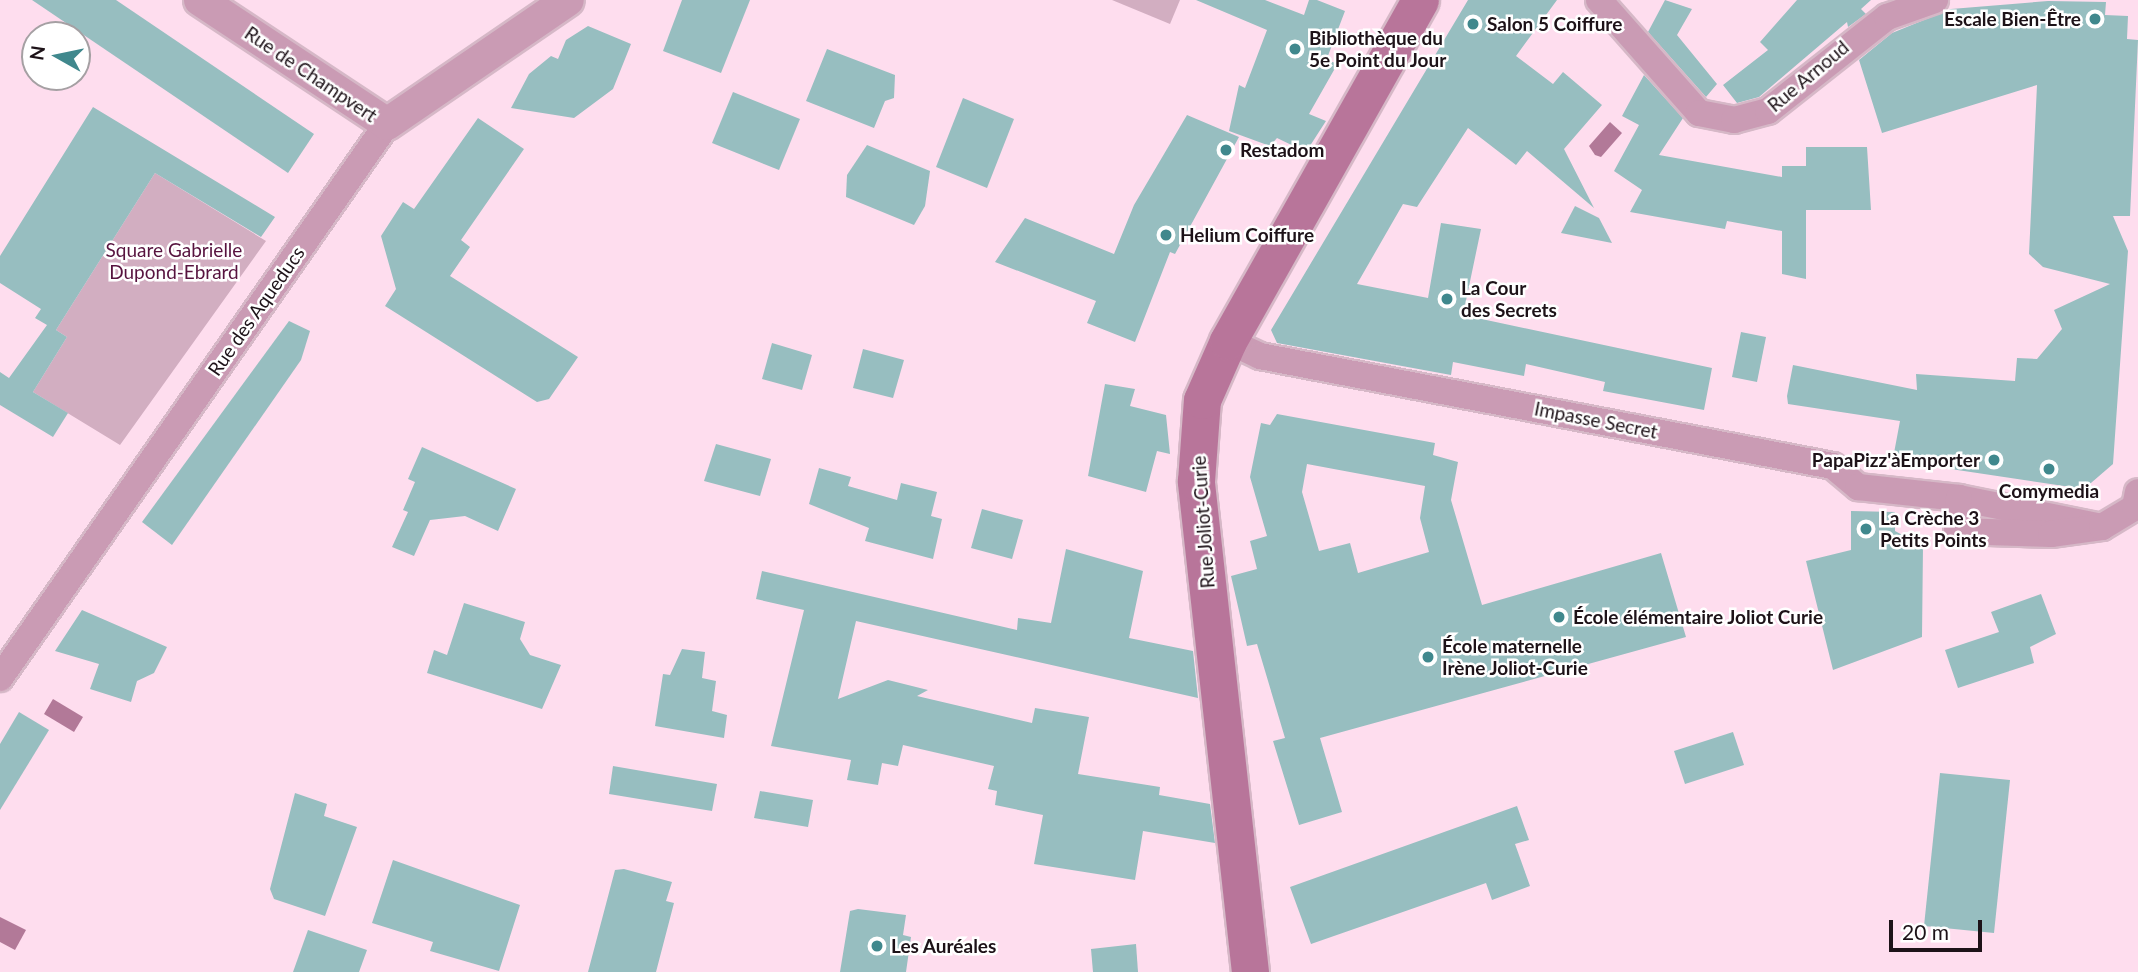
<!DOCTYPE html>
<html>
<head>
<meta charset="utf-8">
<style>
	body { margin:0 }
	#map { position:relative; width:2138px; height:972px; overflow:hidden; background:#feddee; font-family:Lato,sans-serif }
	div>[style] { position:absolute }
	[style*='--x'] { left:calc(var(--x)*1px); top:calc(var(--y)*1px); width:calc(var(--w)*1px); rotate:calc(var(--a)*1deg) }
	.green>* { inset:0; background:#d2aec1 }
	.water>* { inset:0; background:#b27998 }
	.building>* { inset:0; background:#97bec0 }
	.roads { filter:drop-shadow(2px 0 #d6b8c7) drop-shadow(-2px 0 #d6b8c7) drop-shadow(0 2px #d6b8c7) drop-shadow(0 -2px #d6b8c7) }
	.minor>* { height:26px; margin:-13px; padding:0 13px; transform-origin:13px; border-radius:13px; background:#ca9bb4 }
	.tertiary>* { height:32px; margin:-16px; padding:0 16px; transform-origin:16px; border-radius:16px; background:#ca9bb4 }
	.secondary>* { height:37px; margin:-18.5px; padding:0 18.5px; transform-origin:18.5px; border-radius:18.5px; background:#b8759a }
	.dots>* { width:19px; height:19px; translate:-50% -50%; box-sizing:border-box; border:4px solid #fff; border-radius:50% }
	span { translate:-50% -50%; white-space:nowrap; text-align:center; line-height:1.15; -webkit-text-stroke:5px #fff; paint-order:stroke }
	.poi-label { font-size:19px; color:#1d1218; font-weight:700 }
	.right { translate:-100% -50%; text-align:right }
	.left { translate:0 -50%; text-align:left }
	.street-label { font-size:19px; color:#1d1218 }
	.park-label { font-size:19px; color:#57133f }
	.north { position:absolute; left:21px; top:21px; width:70px; height:70px; box-sizing:border-box; background:#fff; border:2px solid #a5a0a3; border-radius:50%; rotate:279deg; font-size:19px; font-weight:700; line-height:28px; text-align:center; color:#1d1218 }
	.north::after { content:''; display:block; margin:auto; width:24px; height:32px; background:#40888d; clip-path:polygon(50% 0,100% 100%,50% 72%,0 100%) }
	.scale { position:absolute; left:1889px; top:920px; width:93px; height:32px; box-sizing:border-box; border:4px solid #1d1218; border-top:0; padding-left:9px; font-size:21px; line-height:24px; white-space:nowrap; color:#1d1218; -webkit-text-stroke:5px #fff; paint-order:stroke }
</style>
</head>
<body>
<div id="map">
	<div class="green">
		<div style="clip-path:polygon(1112px 0,1180px 0,1170px 24px)"></div>
		<div style="clip-path:polygon(155px 173px,266px 241px,120px 445px,33px 392px,67px 337px,56px 330px)"></div>
	</div>
	<div class="water">
		<div style="clip-path:polygon(1610px 122px,1622px 133px,1601px 157px,1595px 155px,1589px 146px)"></div>
		<div style="clip-path:polygon(53px 699px,83px 717px,74px 732px,44px 714px)"></div>
		<div style="clip-path:polygon(0 917px,26px 930px,15px 950px,0 942px)"></div>
	</div>
	<div class="building">
		<div style="clip-path:polygon(32px 0,116px 0,314px 134px,288px 173px)"></div>
		<div style="clip-path:polygon(682px 0,750px 0,721px 73px,663px 51px)"></div>
		<div style="clip-path:polygon(1196px 0,1265px 0,1304px 15px,1309px 0,1317px 0,1345px 11px,1326px 61px,1338px 63px,1309px 114px,1326px 121px,1306px 152px,1277px 138px,1270px 146px,1229px 131px,1239px 85px,1245px 88px,1267px 30px)"></div>
		<div style="clip-path:polygon(1468px 0,1557px 0,1516px 56px,1553px 84px,1563px 72px,1602px 105px,1564px 149px,1594px 208px,1527px 151px,1516px 165px,1468px 128px,1417px 207px,1403px 204px,1357px 284px,1428px 298px,1441px 223px,1481px 229px,1463px 315px,1712px 368px,1704px 410px,1603px 391px,1605px 382px,1526px 364px,1524px 376px,1453px 362px,1451px 375px,1277px 343px,1271px 330px)"></div>
		<div style="clip-path:polygon(1665px 0,1692px 9px,1677px 35px,1717px 84px,1706px 97px,1648px 32px)"></div>
		<div style="clip-path:polygon(1797px 0,1871px 0,1861px 9px,1866px 14px,1848px 27px,1847px 22px,1759px 97px,1737px 103px,1723px 85px,1768px 50px,1760px 42px)"></div>
		<div style="clip-path:polygon(2048px 1px,2106px 2px,2105px 15px,2128px 16px,2127px 39px,2138px 40px,2130px 216px,2113px 216px,2128px 251px,2113px 464px,2084px 489px,1924px 465px,1923px 459px,1894px 453px,1900px 421px,1788px 404px,1787px 396px,1793px 365px,1917px 390px,1916px 374px,2015px 381px,2017px 358px,2037px 359px,2062px 329px,2054px 310px,2110px 284px,2043px 267px,2029px 254px,2037px 85px,1882px 133px,1859px 60px,1892px 33px,1951px 9px)"></div>
		<div style="clip-path:polygon(588px 26px,631px 44px,613px 89px,574px 118px,511px 108px,529px 74px,551px 56px,558px 59px,566px 40px)"></div>
		<div style="clip-path:polygon(827px 49px,895px 75px,894px 98px,885px 101px,874px 128px,806px 101px)"></div>
		<div style="clip-path:polygon(1644px 75px,1683px 118px,1659px 155px,1782px 177px,1782px 166px,1806px 166px,1806px 147px,1867px 147px,1871px 210px,1806px 210px,1806px 279px,1782px 274px,1782px 231px,1727px 221px,1725px 229px,1630px 212px,1642px 190px,1614px 171px,1639px 125px,1622px 116px)"></div>
		<div style="clip-path:polygon(733px 92px,800px 119px,779px 170px,712px 143px)"></div>
		<div style="clip-path:polygon(963px 98px,1014px 119px,987px 188px,936px 167px)"></div>
		<div style="clip-path:polygon(93px 107px,275px 217px,261px 237px,155px 173px,56px 330px,67px 337px,33px 392px,68px 413px,53px 437px,0 405px,0 372px,9px 378px,47px 325px,35px 318px,41px 309px,0 283px,0 256px)"></div>
		<div style="clip-path:polygon(1187px 115px,1239px 137px,1175px 254px,1170px 252px,1135px 342px,1087px 323px,1096px 301px,995px 262px,1025px 218px,1114px 254px,1134px 205px)"></div>
		<div style="clip-path:polygon(478px 118px,524px 149px,461px 240px,470px 247px,450px 276px,578px 357px,549px 399px,537px 402px,385px 306px,396px 289px,381px 236px,403px 202px,414px 209px)"></div>
		<div style="clip-path:polygon(867px 145px,930px 171px,925px 206px,914px 225px,846px 197px,847px 175px)"></div>
		<div style="clip-path:polygon(1575px 206px,1599px 218px,1612px 243px,1561px 233px)"></div>
		<div style="clip-path:polygon(289px 321px,310px 331px,301px 360px,172px 545px,142px 522px)"></div>
		<div style="clip-path:polygon(1741px 332px,1766px 337px,1757px 382px,1732px 377px)"></div>
		<div style="clip-path:polygon(772px 343px,812px 355px,802px 390px,762px 379px)"></div>
		<div style="clip-path:polygon(863px 349px,904px 360px,893px 398px,853px 388px)"></div>
		<div style="clip-path:polygon(1105px 384px,1135px 389px,1130px 406px,1166px 415px,1170px 454px,1157px 451px,1146px 492px,1088px 476px)"></div>
		<div style="clip-path:polygon(evenodd,1277px 414px,1435px 443px,1433px 455px,1458px 462px,1451px 500px,1482px 605px,1661px 553px,1686px 637px,1320px 738px,1342px 812px,1299px 825px,1273px 741px,1285px 738px,1257px 644px,1247px 646px,1231px 576px,1257px 569px,1250px 541px,1267px 536px,1250px 477px,1261px 423px,1270px 425px,1277px 414px,1307px 464px,1425px 486px,1420px 518px,1429px 552px,1358px 573px,1350px 543px,1319px 551px,1302px 492px,1307px 464px)"></div>
		<div style="clip-path:polygon(716px 444px,771px 459px,760px 496px,704px 481px)"></div>
		<div style="clip-path:polygon(422px 447px,516px 489px,498px 531px,465px 516px,430px 520px,414px 556px,392px 547px,408px 512px,403px 510px,415px 482px,408px 479px)"></div>
		<div style="clip-path:polygon(819px 468px,851px 477px,848px 486px,897px 500px,901px 483px,937px 492px,931px 516px,942px 519px,933px 559px,865px 541px,869px 528px,809px 504px)"></div>
		<div style="clip-path:polygon(982px 509px,1023px 520px,1012px 559px,971px 548px)"></div>
		<div style="clip-path:polygon(1851px 511px,1895px 512px,1895px 531px,1923px 546px,1922px 637px,1833px 670px,1806px 561px,1851px 550px)"></div>
		<div style="clip-path:polygon(1066px 549px,1143px 571px,1129px 638px,1193px 651px,1198px 698px,856px 621px,838px 699px,888px 680px,928px 690px,917px 696px,1032px 723px,1035px 708px,1089px 717px,1078px 774px,1160px 787px,1159px 795px,1210px 804px,1215px 843px,1143px 831px,1135px 880px,1034px 864px,1043px 815px,995px 805px,997px 791px,988px 789px,994px 766px,903px 745px,898px 766px,882px 763px,878px 785px,847px 780px,851px 760px,771px 746px,804px 610px,756px 599px,762px 571px,1017px 630px,1018px 618px,1051px 623px)"></div>
		<div style="clip-path:polygon(2041px 594px,2056px 634px,2030px 647px,2034px 663px,1958px 688px,1945px 650px,1999px 632px,1991px 612px)"></div>
		<div style="clip-path:polygon(464px 603px,525px 622px,520px 639px,530px 655px,561px 665px,542px 709px,427px 673px,434px 650px,447px 655px)"></div>
		<div style="clip-path:polygon(82px 610px,167px 647px,154px 673px,137px 681px,131px 702px,90px 689px,99px 664px,55px 651px)"></div>
		<div style="clip-path:polygon(682px 649px,705px 652px,702px 678px,716px 681px,712px 711px,727px 715px,724px 738px,655px 726px,663px 674px,670px 675px)"></div>
		<div style="clip-path:polygon(19px 712px,49px 730px,0 810px,0 744px)"></div>
		<div style="clip-path:polygon(1733px 732px,1744px 765px,1685px 784px,1674px 751px)"></div>
		<div style="clip-path:polygon(613px 766px,717px 784px,712px 811px,609px 794px)"></div>
		<div style="clip-path:polygon(1940px 773px,2010px 780px,1994px 933px,1924px 926px)"></div>
		<div style="clip-path:polygon(760px 791px,813px 800px,808px 827px,754px 818px)"></div>
		<div style="clip-path:polygon(295px 793px,327px 804px,324px 816px,357px 827px,325px 916px,274px 899px,270px 889px)"></div>
		<div style="clip-path:polygon(1517px 806px,1529px 840px,1515px 844px,1530px 886px,1492px 900px,1486px 883px,1311px 944px,1290px 887px)"></div>
		<div style="clip-path:polygon(393px 860px,520px 905px,499px 971px,430px 951px,433px 942px,372px 923px)"></div>
		<div style="clip-path:polygon(624px 869px,672px 882px,666px 901px,674px 903px,656px 972px,588px 972px,615px 870px)"></div>
		<div style="clip-path:polygon(858px 909px,906px 915px,903px 935px,911px 937px,906px 972px,840px 972px,850px 911px)"></div>
		<div style="clip-path:polygon(308px 930px,367px 950px,359px 972px,293px 972px)"></div>
		<div style="clip-path:polygon(1136px 944px,1138px 972px,1093px 972px,1091px 949px)"></div>
	</div>
	<div class="roads">
		<div class="minor">
			<div style="--x:1599;--y:0;--w:151;--a:48.5"></div>
			<div style="--x:1699;--y:113;--w:36;--a:11"></div>
			<div style="--x:1734;--y:120;--w:35;--a:-15"></div>
			<div style="--x:1768;--y:111;--w:152;--a:-38.3"></div>
			<div style="--x:1887;--y:17;--w:51;--a:-19.5"></div>
			<div style="--x:1228;--y:341;--w:35;--a:25"></div>
			<div style="--x:1260;--y:356;--w:583;--a:10.87"></div>
			<div style="--x:1833;--y:466;--w:33;--a:40"></div>
			<div style="--x:1858;--y:487;--w:102;--a:6.2"></div>
			<div style="--x:2102;--y:527;--w:146;--a:-168.5"></div>
			<div style="--x:1959;--y:498;--w:33;--a:93"></div>
			<div style="--x:1957;--y:531;--w:94;--a:1.8"></div>
			<div style="--x:2051;--y:534;--w:51;--a:-7.8"></div>
			<div style="--x:2102;--y:527;--w:39;--a:-31"></div>
			<div style="--x:2135;--y:507;--w:15;--a:-79"></div>
			<div style="--x:0;--y:678;--w:676;--a:-55.06"></div>
		</div>
		<div class="tertiary">
			<div style="--x:200;--y:0;--w:224;--a:33.5"></div>
			<div style="--x:387;--y:124;--w:219;--a:-34.4"></div>
		</div>
		<div class="secondary">
			<div style="--x:1250;--y:972;--w:494;--a:-96.3"></div>
			<div style="--x:1196;--y:481;--w:81;--a:-85.8"></div>
			<div style="--x:1202;--y:400;--w:64;--a:-66.2"></div>
			<div style="--x:1228;--y:341;--w:391;--a:-60.6"></div>
		</div>
	</div>
	<div class="dots">
		<div style="left:2095px;top:19px;background:#40888d"></div>
		<div style="left:1473px;top:24px;background:#40888d"></div>
		<div style="left:1295px;top:49px;background:#40888d"></div>
		<div style="left:1226px;top:150px;background:#40888d"></div>
		<div style="left:1166px;top:235px;background:#40888d"></div>
		<div style="left:1447px;top:299px;background:#40888d"></div>
		<div style="left:1994px;top:460px;background:#40888d"></div>
		<div style="left:2049px;top:469px;background:#40888d"></div>
		<div style="left:1866px;top:529px;background:#40888d"></div>
		<div style="left:1559px;top:617px;background:#40888d"></div>
		<div style="left:1428px;top:657px;background:#40888d"></div>
		<div style="left:877px;top:946px;background:#40888d"></div>
	</div>
	<div class="poi-label">
		<span class="right" style="left:2081px;top:19px">Escale Bien-Être</span>
		<span class="left" style="left:1487px;top:24px">Salon 5 Coiffure</span>
		<span class="left" style="left:1309px;top:49px">Bibliothèque du<br>5e Point du Jour</span>
		<span class="left" style="left:1240px;top:150px">Restadom</span>
		<span class="left" style="left:1180px;top:235px">Helium Coiffure</span>
		<span class="left" style="left:1461px;top:299px">La Cour<br>des Secrets</span>
		<span class="right" style="left:1980px;top:460px">PapaPizz'àEmporter</span>
		<span style="left:2049px;top:491px">Comymedia</span>
		<span class="left" style="left:1880px;top:529px">La Crèche 3<br>Petits Points</span>
		<span class="left" style="left:1573px;top:617px">École élémentaire Joliot Curie</span>
		<span class="left" style="left:1442px;top:657px">École maternelle<br>Irène Joliot-Curie</span>
		<span class="left" style="left:891px;top:946px">Les Auréales</span>
	</div>
	<div class="street-label">
		<span style="left:311px;top:74px;rotate:34deg">Rue de Champvert</span>
		<span style="left:1808px;top:76px;rotate:-40deg">Rue Arnoud</span>
		<span style="left:256px;top:311px;rotate:-55deg">Rue des Aqueducs</span>
		<span style="left:1596px;top:420px;rotate:11deg">Impasse Secret</span>
		<span style="left:1203px;top:522px;rotate:-94deg">Rue Joliot-Curie</span>
	</div>
	<div class="park-label">
		<span style="left:174px;top:261px">Square Gabrielle<br>Dupond-Ebrard</span>
	</div>
	<div class="north">N</div>
	<div class="scale">20 m</div>
</div>
</body>
</html>
